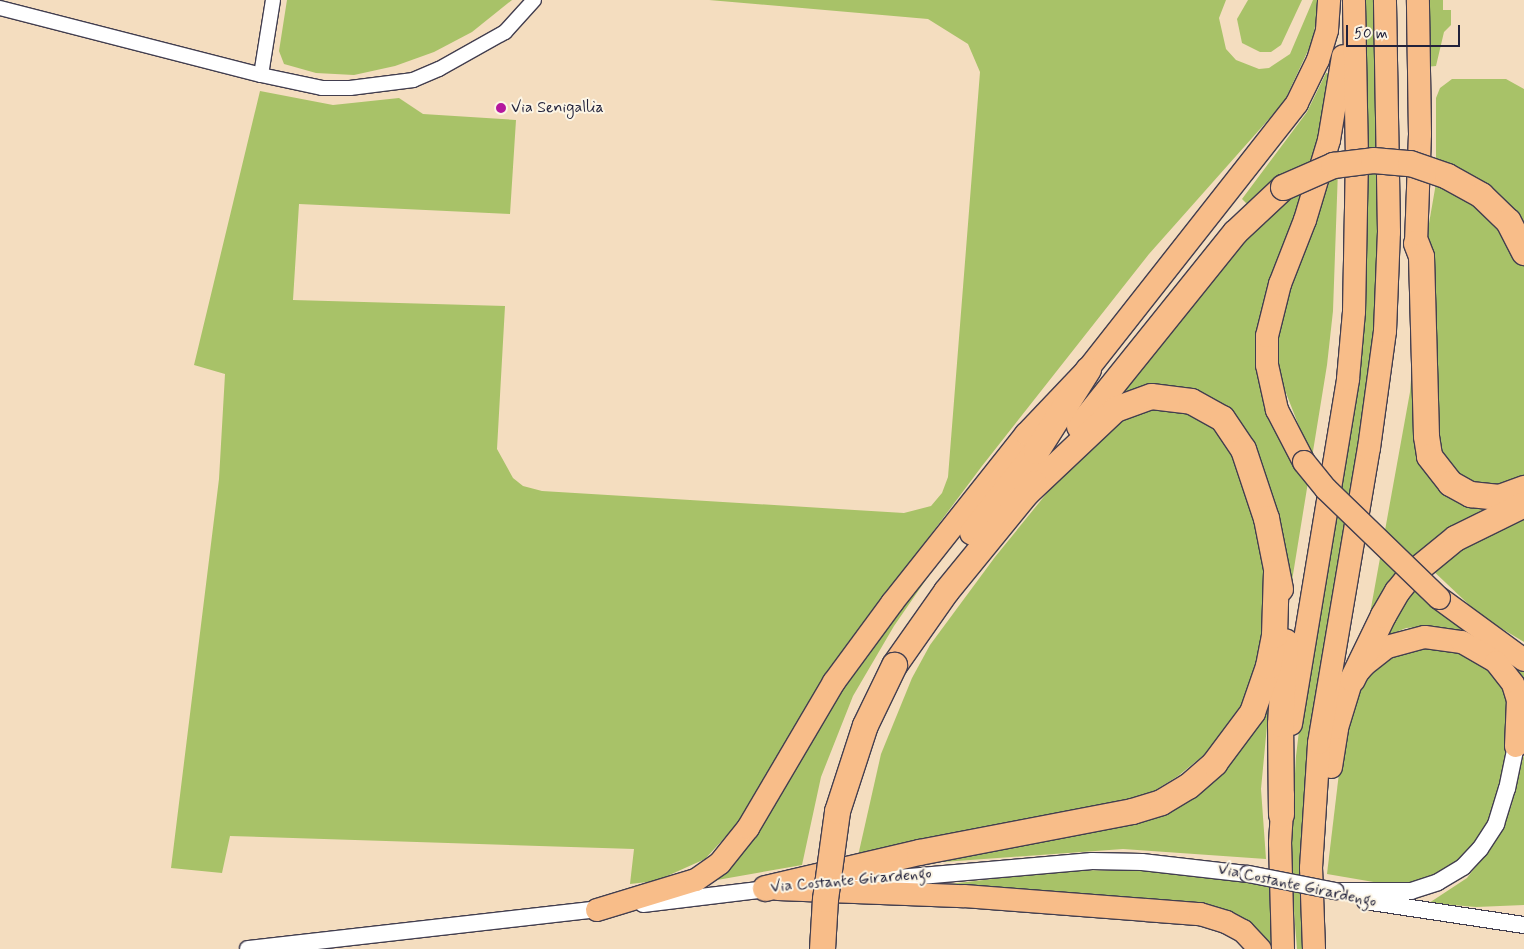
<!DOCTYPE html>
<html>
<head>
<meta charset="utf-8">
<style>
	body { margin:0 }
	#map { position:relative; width:1524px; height:949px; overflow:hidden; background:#f4ddbf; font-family:Mynerve,sans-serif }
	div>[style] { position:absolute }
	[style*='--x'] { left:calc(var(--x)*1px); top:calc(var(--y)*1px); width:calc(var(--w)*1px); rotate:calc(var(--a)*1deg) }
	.green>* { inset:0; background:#a8c268 }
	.roads { filter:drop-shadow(1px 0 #423e4f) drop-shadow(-1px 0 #423e4f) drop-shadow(0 1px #423e4f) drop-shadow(0 -1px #423e4f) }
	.minor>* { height:14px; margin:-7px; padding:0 7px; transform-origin:7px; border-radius:7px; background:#fff }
	.tertiary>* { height:16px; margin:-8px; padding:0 8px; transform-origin:8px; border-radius:8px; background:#fff }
	.trunk>* { height:22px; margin:-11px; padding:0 11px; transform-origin:11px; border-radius:11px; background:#f8bd89 }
	.motorway>* { height:25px; margin:-12.5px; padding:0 12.5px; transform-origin:12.5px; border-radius:12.5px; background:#f8bd89 }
	.bridges { filter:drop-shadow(1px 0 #423e4f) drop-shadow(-1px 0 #423e4f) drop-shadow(0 1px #423e4f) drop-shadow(0 -1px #423e4f) }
	.tertiary-bridge>* { height:16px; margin:-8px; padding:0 8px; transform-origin:8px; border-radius:8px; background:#fff }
	.trunk-bridge>* { height:22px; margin:-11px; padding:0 11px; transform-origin:11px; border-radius:11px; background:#f8bd89 }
	.motorway-bridge>* { height:25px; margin:-12.5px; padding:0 12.5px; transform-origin:12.5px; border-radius:12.5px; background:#f8bd89 }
	.dots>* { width:14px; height:14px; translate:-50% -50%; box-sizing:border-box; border:2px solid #fcf5e5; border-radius:50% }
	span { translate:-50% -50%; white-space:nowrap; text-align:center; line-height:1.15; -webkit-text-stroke:4px #fcf5e5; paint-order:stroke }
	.poi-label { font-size:16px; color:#22223b }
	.left { translate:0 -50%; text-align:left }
	.street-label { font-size:16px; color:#22223b }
	.scale { position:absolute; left:1346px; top:25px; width:114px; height:22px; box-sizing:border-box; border:2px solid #22223b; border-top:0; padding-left:6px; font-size:15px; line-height:18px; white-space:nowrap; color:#22223b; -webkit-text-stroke:4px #fcf5e5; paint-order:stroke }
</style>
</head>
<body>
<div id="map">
	<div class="green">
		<div style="clip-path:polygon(287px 0,512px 0,472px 32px,434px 52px,395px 66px,354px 75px,316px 73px,284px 64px,279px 51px)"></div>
		<div style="clip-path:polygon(709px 0,1226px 0,1219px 18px,1226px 49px,1236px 60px,1259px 69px,1269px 68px,1290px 54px,1313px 0,1320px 0,1312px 42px,1284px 102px,1149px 254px,982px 466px,837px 660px,750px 810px,705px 859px,656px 881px,630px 884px,634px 849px,230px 836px,222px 873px,171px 868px,219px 479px,225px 374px,194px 365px,260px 91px,333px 105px,399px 98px,423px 114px,516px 120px,510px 214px,299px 204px,293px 300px,505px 306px,497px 449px,513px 478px,523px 486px,542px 491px,904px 513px,931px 506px,942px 493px,948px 477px,980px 72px,968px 44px,928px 19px)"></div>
		<div style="clip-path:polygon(1248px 0,1302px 0,1281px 45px,1271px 52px,1260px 52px,1242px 43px,1237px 19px)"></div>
		<div style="clip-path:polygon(1365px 0,1378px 0,1381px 231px,1372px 365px,1302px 855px,1302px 949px,1297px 949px,1290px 862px,1296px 756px,1304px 689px,1345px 463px)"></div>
		<div style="clip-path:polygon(1425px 0,1443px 0,1443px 10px,1451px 10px,1451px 25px,1444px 32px,1436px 66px,1425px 67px)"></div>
		<div style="clip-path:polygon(1326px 73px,1334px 74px,1329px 110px,1303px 200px,1270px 287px,1263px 318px,1261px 351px,1265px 381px,1272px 407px,1295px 452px,1302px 434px,1279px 375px,1279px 311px,1285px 286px,1325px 182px,1335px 142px,1339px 142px,1333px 311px,1327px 365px,1290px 593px,1277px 517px,1253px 447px,1236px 420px,1213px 399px,1192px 390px,1164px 385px,1141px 388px,1120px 395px,1119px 390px,1260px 217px,1242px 199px,1307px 112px)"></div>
		<div style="clip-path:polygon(1452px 79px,1506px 79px,1524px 89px,1524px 480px,1506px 488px,1462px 481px,1440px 457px,1433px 410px,1427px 235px,1436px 183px,1436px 98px,1440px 88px)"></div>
		<div style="clip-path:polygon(1416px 317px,1420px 442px,1492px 504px,1456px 525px,1369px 619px,1410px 392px)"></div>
		<div style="clip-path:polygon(1145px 403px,1206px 415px,1245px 474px,1265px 565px,1265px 600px,1260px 651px,1242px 704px,1205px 754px,1178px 776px,1154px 791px,1122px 802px,858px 856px,881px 754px,912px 678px,930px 645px,995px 557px,1098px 430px)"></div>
		<div style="clip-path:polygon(1524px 508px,1524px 642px,1481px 616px,1429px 567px)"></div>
		<div style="clip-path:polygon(943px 555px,894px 626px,853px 696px,821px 777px,802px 865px,700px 883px,827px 706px)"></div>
		<div style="clip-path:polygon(1415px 575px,1524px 662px,1524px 694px,1452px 629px,1431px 626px,1406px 628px,1379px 639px)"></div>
		<div style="clip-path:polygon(1441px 642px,1495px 674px,1506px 693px,1510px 737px,1491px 817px,1481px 839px,1462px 858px,1440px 873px,1419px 881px,1397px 886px,1327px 874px,1344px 731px,1365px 672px,1381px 657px)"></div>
		<div style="clip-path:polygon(1272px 673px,1261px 789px,1266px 859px,1123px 849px,943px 862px,941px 857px,1173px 801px)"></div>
		<div style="clip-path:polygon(1524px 754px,1524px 905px,1476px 907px,1429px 903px,1467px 878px,1491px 846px,1511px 807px)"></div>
		<div style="clip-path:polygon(1070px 870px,1158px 871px,1237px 879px,1269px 887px,1272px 948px,1248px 926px,941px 885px)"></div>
	</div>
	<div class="roads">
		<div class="minor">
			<div style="--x:0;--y:8;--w:269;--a:14.4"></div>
			<div style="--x:261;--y:75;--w:62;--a:12"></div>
			<div style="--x:322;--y:88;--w:28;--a:0"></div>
			<div style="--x:350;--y:88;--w:64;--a:-7.2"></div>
			<div style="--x:413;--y:80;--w:28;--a:-23"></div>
			<div style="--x:439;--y:69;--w:76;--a:-29.3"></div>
			<div style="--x:505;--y:32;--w:43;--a:-47.8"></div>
			<div style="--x:261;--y:75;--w:76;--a:-80.9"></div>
		</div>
		<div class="tertiary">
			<div style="--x:841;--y:883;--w:252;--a:-5"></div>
			<div style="--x:1092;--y:861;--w:50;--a:1.1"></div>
			<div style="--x:1142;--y:862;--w:107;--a:6.5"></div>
			<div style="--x:1335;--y:891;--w:76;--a:0"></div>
			<div style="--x:1411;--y:891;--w:28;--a:-18"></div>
			<div style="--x:1438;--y:882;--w:29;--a:-31"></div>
			<div style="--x:1463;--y:867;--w:25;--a:-47"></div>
			<div style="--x:1480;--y:849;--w:30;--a:-57"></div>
			<div style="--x:1496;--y:824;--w:37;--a:-73"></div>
			<div style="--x:1507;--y:789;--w:54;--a:-78.3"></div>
			<div style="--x:1365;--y:901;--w:161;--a:8.6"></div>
			<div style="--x:643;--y:904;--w:133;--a:-6.9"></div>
			<div style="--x:248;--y:949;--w:362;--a:-6.5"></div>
		</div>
		<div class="trunk">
			<div style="--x:1416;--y:243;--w:109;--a:-87.9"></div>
			<div style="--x:1420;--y:134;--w:134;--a:-90.9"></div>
			<div style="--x:1304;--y:462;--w:59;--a:-117.4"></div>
			<div style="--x:1277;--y:410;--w:46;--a:-102.5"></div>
			<div style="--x:1267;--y:365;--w:29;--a:-90"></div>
			<div style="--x:1267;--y:336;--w:54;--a:-76"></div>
			<div style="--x:1280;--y:284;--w:69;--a:-68.7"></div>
			<div style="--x:1305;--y:220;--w:84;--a:-73.3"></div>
			<div style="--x:1329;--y:140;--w:85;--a:-80.5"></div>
			<div style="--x:1439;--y:598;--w:105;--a:36.1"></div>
			<div style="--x:1291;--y:724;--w:350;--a:-80.6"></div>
			<div style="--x:1348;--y:379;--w:67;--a:-84.9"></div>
			<div style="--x:1354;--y:312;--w:153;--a:-88.9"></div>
			<div style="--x:1357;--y:159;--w:159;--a:-91.1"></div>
			<div style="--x:1331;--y:767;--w:39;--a:-81"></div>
			<div style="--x:1337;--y:728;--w:51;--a:-73"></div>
			<div style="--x:1352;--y:679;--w:18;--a:-49"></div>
			<div style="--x:1364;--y:665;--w:29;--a:-38"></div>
			<div style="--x:1387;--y:647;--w:39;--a:-15"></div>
			<div style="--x:1425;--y:637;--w:37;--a:8"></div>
			<div style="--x:1462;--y:642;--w:39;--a:30"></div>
			<div style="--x:1496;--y:662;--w:28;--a:52"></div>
			<div style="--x:1513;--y:684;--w:17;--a:73"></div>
			<div style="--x:1518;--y:700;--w:46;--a:92.5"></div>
			<div style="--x:778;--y:889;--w:186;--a:2.2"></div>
			<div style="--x:964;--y:896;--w:237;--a:4.4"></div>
			<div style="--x:1200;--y:914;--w:27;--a:17"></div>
			<div style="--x:1226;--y:922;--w:19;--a:28"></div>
			<div style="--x:1243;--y:931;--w:25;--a:47"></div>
			<div style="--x:597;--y:910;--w:103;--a:-16.9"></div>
			<div style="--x:696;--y:880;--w:29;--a:-35"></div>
			<div style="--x:720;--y:863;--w:45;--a:-51.3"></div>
			<div style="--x:748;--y:828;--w:169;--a:-59.5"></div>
			<div style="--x:834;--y:682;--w:98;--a:-53.7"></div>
			<div style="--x:892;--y:603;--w:216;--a:-51.6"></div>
			<div style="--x:1026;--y:434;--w:90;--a:-46.4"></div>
			<div style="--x:1088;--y:369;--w:338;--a:-51.8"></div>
			<div style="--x:1297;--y:103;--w:48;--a:-64"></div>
			<div style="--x:1318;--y:60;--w:31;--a:-73"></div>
			<div style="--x:1327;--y:30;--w:30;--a:-86"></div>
			<div style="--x:1283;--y:949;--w:106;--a:-91.6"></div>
			<div style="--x:1280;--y:843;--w:48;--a:-86.4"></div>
			<div style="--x:1314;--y:949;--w:81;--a:-92.1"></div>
			<div style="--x:1311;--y:868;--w:125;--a:-86.3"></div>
			<div style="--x:1319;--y:743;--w:299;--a:-80.4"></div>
			<div style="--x:1369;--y:448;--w:118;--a:-82.2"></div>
			<div style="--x:1385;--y:331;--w:99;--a:-87.7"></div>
			<div style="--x:1389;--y:232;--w:232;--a:-91"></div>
		</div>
		<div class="motorway">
			<div style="--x:1416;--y:243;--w:14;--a:69"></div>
			<div style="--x:1421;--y:256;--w:180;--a:88.4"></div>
			<div style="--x:1426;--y:436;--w:20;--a:81"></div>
			<div style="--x:1429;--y:456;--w:34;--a:52"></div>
			<div style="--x:1450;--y:483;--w:23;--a:29"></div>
			<div style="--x:1470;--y:494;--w:29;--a:6"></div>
			<div style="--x:1499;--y:497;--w:27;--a:-20"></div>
			<div style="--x:1079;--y:426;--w:249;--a:-51.2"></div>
			<div style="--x:1235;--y:232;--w:66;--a:-43.2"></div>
			<div style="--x:1024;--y:495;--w:125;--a:-43.4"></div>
			<div style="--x:1115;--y:409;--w:38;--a:-20"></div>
			<div style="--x:1151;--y:396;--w:40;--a:7.1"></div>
			<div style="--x:1191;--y:401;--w:35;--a:29"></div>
			<div style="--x:1222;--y:418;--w:37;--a:56"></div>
			<div style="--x:1243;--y:449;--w:73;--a:71.6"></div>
			<div style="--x:1266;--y:518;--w:72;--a:78.8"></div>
			<div style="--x:972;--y:532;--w:103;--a:-51.7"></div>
			<div style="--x:1036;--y:451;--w:97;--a:-57.6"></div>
			<div style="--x:894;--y:665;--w:90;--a:-54.9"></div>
			<div style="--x:946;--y:591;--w:139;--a:-50.8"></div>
			<div style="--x:1352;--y:679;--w:71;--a:-64.2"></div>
			<div style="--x:1383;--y:615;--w:28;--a:-60"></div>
			<div style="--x:1397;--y:591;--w:22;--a:-51"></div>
			<div style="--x:1411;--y:574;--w:57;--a:-39.3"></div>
			<div style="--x:1455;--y:538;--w:77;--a:-26.2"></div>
			<div style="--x:1281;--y:814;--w:90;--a:-90.6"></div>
			<div style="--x:1280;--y:724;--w:83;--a:-86.6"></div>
			<div style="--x:765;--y:888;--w:158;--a:-13.2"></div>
			<div style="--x:919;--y:852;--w:217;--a:-10.9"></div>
			<div style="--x:1132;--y:811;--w:30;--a:-17"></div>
			<div style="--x:1161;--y:802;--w:31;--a:-31"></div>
			<div style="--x:1188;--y:786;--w:35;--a:-41"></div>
			<div style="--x:1214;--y:763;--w:64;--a:-53.3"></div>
			<div style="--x:1252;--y:712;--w:49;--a:-70.8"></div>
			<div style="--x:1268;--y:666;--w:32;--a:-79"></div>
			<div style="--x:1274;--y:635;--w:62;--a:-88.2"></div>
		</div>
	</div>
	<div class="bridges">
		<div class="tertiary-bridge">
			<div style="--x:1248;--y:874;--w:89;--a:11.1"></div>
		</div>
		<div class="trunk-bridge">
			<div style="--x:1304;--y:462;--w:35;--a:51"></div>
			<div style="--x:1326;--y:489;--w:157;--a:44"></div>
		</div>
		<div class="motorway-bridge">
			<div style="--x:1283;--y:187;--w:55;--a:-23.7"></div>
			<div style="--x:1333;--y:165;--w:40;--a:-7.1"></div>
			<div style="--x:1373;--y:160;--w:37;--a:5"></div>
			<div style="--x:1410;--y:163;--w:39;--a:19"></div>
			<div style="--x:1447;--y:176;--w:39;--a:29"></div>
			<div style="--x:1481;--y:195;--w:37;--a:44"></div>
			<div style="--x:1508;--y:221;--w:35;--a:63"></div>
			<div style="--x:822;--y:949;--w:50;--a:-86.6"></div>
			<div style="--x:825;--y:899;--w:89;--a:-82.2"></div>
			<div style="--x:837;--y:811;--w:90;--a:-72"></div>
			<div style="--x:865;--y:725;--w:67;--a:-64.2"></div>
		</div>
	</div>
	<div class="dots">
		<div style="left:501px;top:108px;background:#b5179e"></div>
	</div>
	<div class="poi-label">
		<span class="left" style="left:511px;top:108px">Via Senigallia</span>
	</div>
	<div class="street-label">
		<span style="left:851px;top:881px;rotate:-5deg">Via Costante Girardengo</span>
		<span style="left:1297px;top:886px;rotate:12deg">Via Costante Girardengo</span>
	</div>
	<div class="scale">50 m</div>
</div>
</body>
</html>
